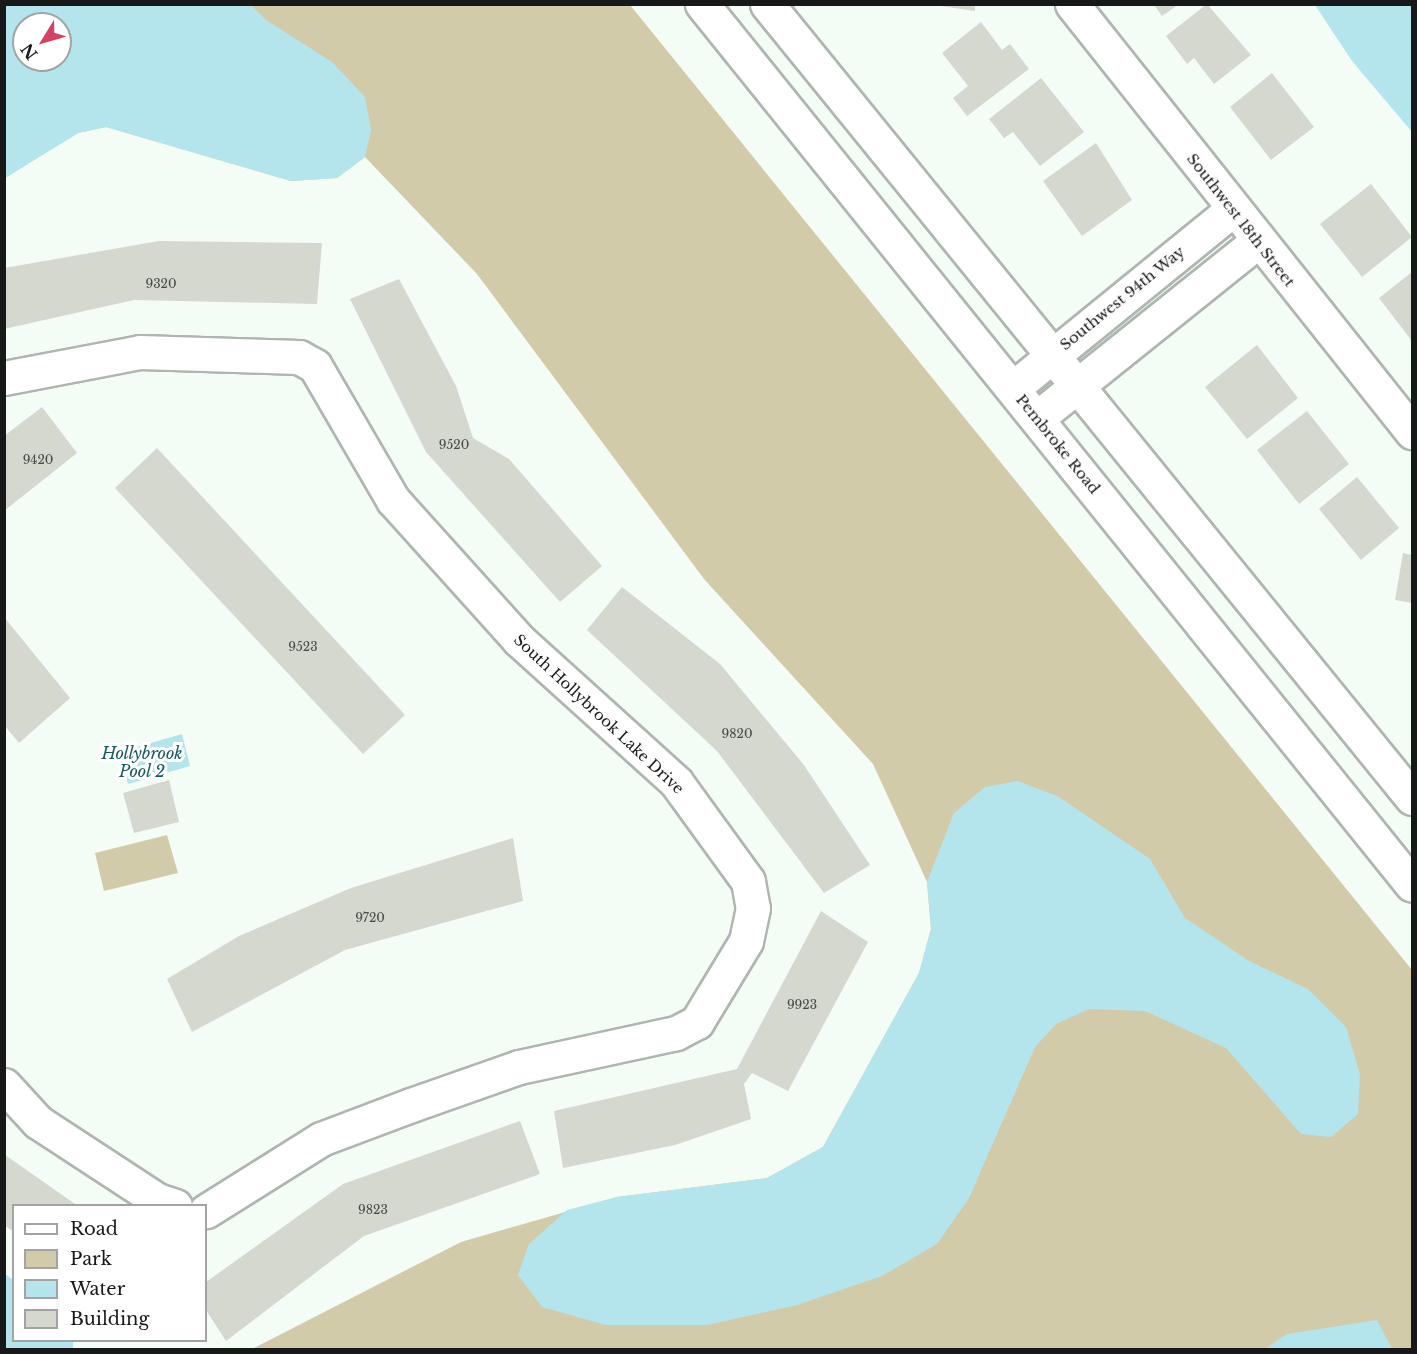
<!DOCTYPE html>
<html>
<head>
<meta charset="utf-8">
<style>
	body { margin:0 }
	#map { position:relative; width:1417px; height:1354px; overflow:hidden; background:#f3fdf5; font-family:"Libre Baskerville",serif }
	div>[style] { position:absolute }
	[style*='--x'] { left:calc(var(--x)*1px); top:calc(var(--y)*1px); width:calc(var(--w)*1px); rotate:calc(var(--a)*1deg) }
	.green>* { inset:0; background:#d2cbaa }
	.water>* { inset:0; background:#b4e5ed }
	.building>* { inset:0; background:#d4d8ce }
	.roads { filter:drop-shadow(2px 0 #aeb6af) drop-shadow(-2px 0 #aeb6af) drop-shadow(0 2px #aeb6af) drop-shadow(0 -2px #aeb6af) }
	.minor>* { height:33px; margin:-16.5px; padding:0 16.5px; transform-origin:16.5px; border-radius:16.5px; background:#fff }
	.major>* { height:33px; margin:-16.5px; padding:0 16.5px; transform-origin:16.5px; border-radius:16.5px; background:#fff }
	span { translate:-50% -50%; white-space:nowrap; text-align:center; line-height:1.15; -webkit-text-stroke:6px #fff; paint-order:stroke }
	.number-label { font-size:12px; color:#464945 }
	.number-label span { -webkit-text-stroke-width:0 }
	.street-label { font-size:15px; color:#161917 }
	.water-label { font-size:16px; color:#155861; font-style:italic }
	.frame { position:absolute; inset:0; border:6px solid #161917; pointer-events:none }
	.legend { position:absolute; left:12px; top:1204px; width:195px; height:138px; box-sizing:border-box; background:#fff; border:2px solid #a2a3a2; margin:0; padding:8px 10px; list-style:none; font-size:18px; color:#161917 }
	.legend li { display:flex; align-items:center; gap:12px; height:30px }
	.legend b { width:30px; border:2px solid #a2a3a2 }
	.north { position:absolute; left:12px; top:12px; width:60px; height:60px; box-sizing:border-box; background:#fff; border:2px solid #a2a3a2; border-radius:50%; rotate:233deg; font-size:16px; font-weight:700; line-height:24px; text-align:center; color:#161917 }
	.north::after { content:''; display:block; margin:auto; width:21px; height:27px; background:#d34361; clip-path:polygon(50% 0,100% 100%,50% 72%,0 100%) }
</style>
</head>
<body>
<div id="map">
	<div class="green">
		<div style="clip-path:polygon(evenodd,5px 5px,630px 5px,1412px 970px,1412px 1349px,252px 1349px,461px 1242px,617px 1197px,767px 1178px,823px 1147px,919px 973px,931px 929px,927px 882px,873px 764px,704px 579px,477px 274px,365px 157px,337px 178px,291px 181px,106px 127px,78px 133px,5px 178px,5px 5px,24px 24px,60px 24px,60px 60px,24px 60px,24px 24px)"></div>
		<div style="clip-path:polygon(167px 835px,178px 873px,104px 891px,95px 853px)"></div>
	</div>
	<div class="water">
		<div style="clip-path:polygon(evenodd,5px 4px,251px 5px,266px 20px,332px 62px,365px 97px,371px 130px,365px 157px,337px 178px,291px 181px,106px 127px,78px 133px,5px 178px,5px 4px,24px 24px,60px 24px,60px 60px,24px 60px,24px 24px)"></div>
		<div style="clip-path:polygon(1315px 5px,1412px 5px,1412px 132px,1352px 61px)"></div>
		<div style="clip-path:polygon(182px 734px,190px 766px,128px 784px,119px 752px)"></div>
		<div style="clip-path:polygon(1018px 781px,1059px 797px,1150px 859px,1185px 918px,1249px 961px,1308px 989px,1346px 1027px,1360px 1074px,1358px 1114px,1331px 1137px,1301px 1134px,1226px 1048px,1145px 1011px,1089px 1009px,1056px 1024px,1035px 1047px,969px 1198px,937px 1244px,882px 1276px,797px 1305px,707px 1325px,606px 1325px,542px 1307px,518px 1275px,529px 1244px,567px 1210px,617px 1197px,767px 1178px,823px 1147px,919px 973px,931px 929px,927px 882px,954px 813px,985px 787px)"></div>
		<div style="clip-path:polygon(4px 1273px,13px 1280px,14px 1340px,73px 1341px,73px 1349px,5px 1349px)"></div>
		<div style="clip-path:polygon(1377px 1320px,1392px 1349px,1265px 1349px,1287px 1334px)"></div>
	</div>
	<div class="building">
		<div style="clip-path:polygon(927px 4px,975px 4px,975px 11px)"></div>
		<div style="clip-path:polygon(1207px 4px,1251px 55px,1214px 84px,1194px 58px,1187px 64px,1166px 36px)"></div>
		<div style="clip-path:polygon(1154px 5px,1178px 5px,1162px 16px)"></div>
		<div style="clip-path:polygon(981px 22px,1002px 50px,1010px 44px,1029px 69px,967px 116px,953px 98px,968px 86px,942px 53px)"></div>
		<div style="clip-path:polygon(1272px 73px,1314px 127px,1271px 160px,1230px 107px)"></div>
		<div style="clip-path:polygon(1041px 78px,1084px 132px,1040px 166px,1013px 132px,1004px 138px,989px 119px)"></div>
		<div style="clip-path:polygon(1096px 143px,1132px 200px,1082px 236px,1043px 181px)"></div>
		<div style="clip-path:polygon(1371px 184px,1412px 237px,1362px 277px,1320px 224px)"></div>
		<div style="clip-path:polygon(159px 241px,322px 243px,317px 304px,134px 300px,4px 329px,4px 268px)"></div>
		<div style="clip-path:polygon(1412px 272px,1412px 341px,1379px 298px)"></div>
		<div style="clip-path:polygon(399px 279px,456px 386px,473px 438px,509px 459px,602px 566px,560px 602px,426px 452px,350px 299px)"></div>
		<div style="clip-path:polygon(1257px 345px,1298px 398px,1247px 439px,1205px 387px)"></div>
		<div style="clip-path:polygon(42px 407px,77px 453px,4px 511px,4px 436px)"></div>
		<div style="clip-path:polygon(1307px 411px,1349px 464px,1299px 504px,1257px 450px)"></div>
		<div style="clip-path:polygon(157px 448px,405px 715px,363px 754px,115px 488px)"></div>
		<div style="clip-path:polygon(1357px 477px,1399px 528px,1361px 560px,1319px 509px)"></div>
		<div style="clip-path:polygon(1403px 553px,1412px 555px,1412px 603px,1395px 600px)"></div>
		<div style="clip-path:polygon(622px 587px,720px 664px,804px 765px,870px 865px,824px 893px,717px 751px,587px 630px)"></div>
		<div style="clip-path:polygon(4px 617px,70px 698px,19px 743px,4px 725px)"></div>
		<div style="clip-path:polygon(169px 780px,179px 822px,134px 833px,123px 793px)"></div>
		<div style="clip-path:polygon(513px 838px,523px 901px,345px 950px,192px 1032px,167px 979px,239px 936px,351px 888px)"></div>
		<div style="clip-path:polygon(821px 911px,868px 942px,788px 1091px,752px 1073px,744px 1084px,751px 1119px,675px 1145px,563px 1168px,554px 1111px,737px 1069px)"></div>
		<div style="clip-path:polygon(520px 1121px,540px 1174px,364px 1236px,226px 1341px,206px 1310px,206px 1282px,343px 1184px)"></div>
		<div style="clip-path:polygon(4px 1154px,8px 1157px,78px 1206px,14px 1206px,14px 1232px,4px 1225px)"></div>
	</div>
	<div class="roads">
		<div class="minor">
			<div style="--x:1072;--y:4;--w:547;--a:51.54"></div>
			<div style="--x:4;--y:378;--w:138;--a:-10.8"></div>
			<div style="--x:140;--y:352;--w:159;--a:1.8"></div>
			<div style="--x:299;--y:357;--w:18;--a:29"></div>
			<div style="--x:315;--y:366;--w:155;--a:59.8"></div>
			<div style="--x:393;--y:500;--w:188;--a:48"></div>
			<div style="--x:519;--y:640;--w:212;--a:42.1"></div>
			<div style="--x:676;--y:782;--w:122;--a:54"></div>
			<div style="--x:748;--y:881;--w:27;--a:80"></div>
			<div style="--x:753;--y:908;--w:34;--a:102"></div>
			<div style="--x:746;--y:941;--w:95;--a:121.2"></div>
			<div style="--x:697;--y:1022;--w:24;--a:152"></div>
			<div style="--x:676;--y:1033;--w:161;--a:167.8"></div>
			<div style="--x:519;--y:1067;--w:114;--a:160.6"></div>
			<div style="--x:411;--y:1105;--w:96;--a:159.3"></div>
			<div style="--x:321;--y:1139;--w:136;--a:147.9"></div>
			<div style="--x:1013;--y:388;--w:282;--a:-39.1"></div>
			<div style="--x:1037;--y:418;--w:282;--a:-38.7"></div>
			<div style="--x:4;--y:1085;--w:50;--a:47.4"></div>
			<div style="--x:38;--y:1122;--w:142;--a:33.2"></div>
			<div style="--x:157;--y:1200;--w:19;--a:18"></div>
		</div>
		<div class="major">
			<div style="--x:702;--y:4;--w:1131;--a:51.13"></div>
			<div style="--x:767;--y:4;--w:1023;--a:50.91"></div>
		</div>
	</div>
	<div class="number-label">
		<span style="left:161px;top:284px">9320</span>
		<span style="left:454px;top:445px">9520</span>
		<span style="left:38px;top:460px">9420</span>
		<span style="left:303px;top:647px">9523</span>
		<span style="left:737px;top:734px">9820</span>
		<span style="left:370px;top:918px">9720</span>
		<span style="left:802px;top:1005px">9923</span>
		<span style="left:373px;top:1210px">9823</span>
	</div>
	<div class="street-label">
		<span style="left:1241px;top:220px;rotate:52deg">Southwest 18th Street</span>
		<span style="left:1122px;top:298px;rotate:-39deg">Southwest 94th Way</span>
		<span style="left:1058px;top:444px;rotate:51deg">Pembroke Road</span>
		<span style="left:599px;top:714px;rotate:43deg">South Hollybrook Lake Drive</span>
	</div>
	<div class="water-label">
		<span style="left:142px;top:762px">Hollybrook<br>Pool 2</span>
	</div>
	<div class="frame"></div>
	<ul class="legend">
	<li><b style="height:8px;background:#fff"></b>Road</li>
	<li><b style="height:16px;background:#d2cbaa"></b>Park</li>
	<li><b style="height:16px;background:#b4e5ed"></b>Water</li>
	<li><b style="height:16px;background:#d4d8ce"></b>Building</li>
	</ul>
	<div class="north">N</div>
</div>
</body>
</html>
